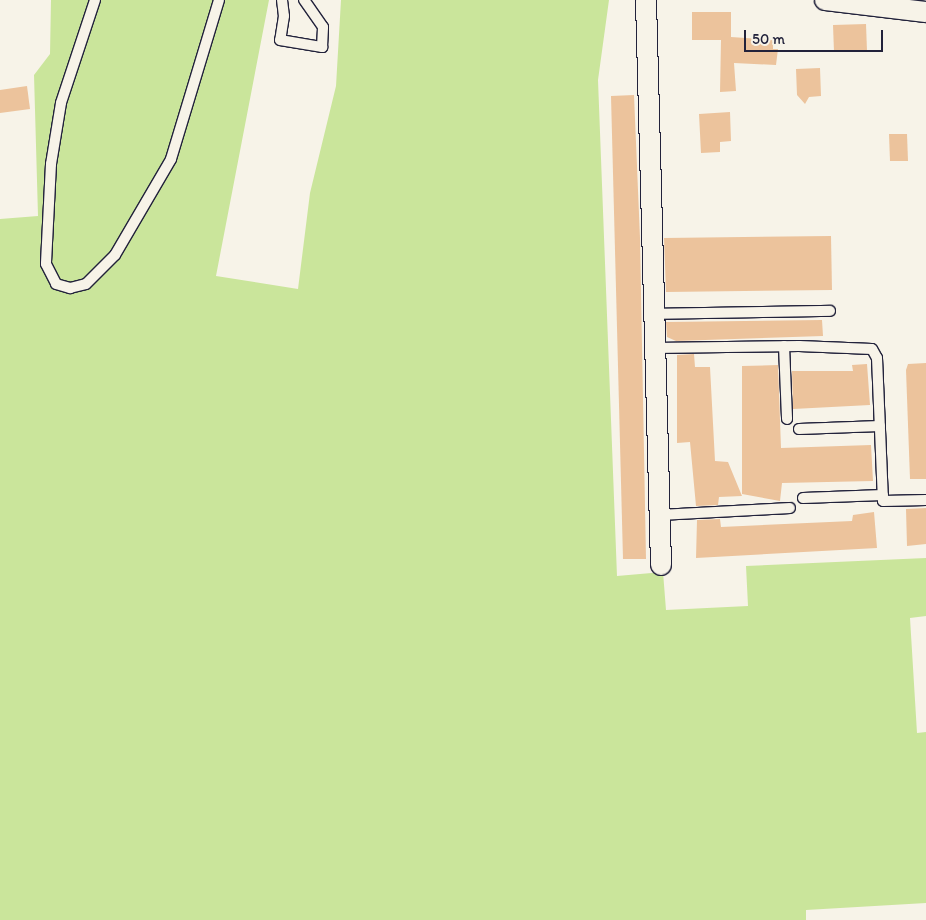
<!DOCTYPE html>
<html>
<head>
<meta charset="utf-8">
<style>
	body { margin:0 }
	#map { position:relative; width:926px; height:920px; overflow:hidden; background:#f7f3e8; font-family:Itim,sans-serif }
	div>[style] { position:absolute }
	[style*='--x'] { left:calc(var(--x)*1px); top:calc(var(--y)*1px); width:calc(var(--w)*1px); rotate:calc(var(--a)*1deg) }
	.green>* { inset:0; background:#cae59b }
	.building>* { inset:0; background:#ecc39c }
	.roads { filter:drop-shadow(1px 0 #22223b) drop-shadow(-1px 0 #22223b) drop-shadow(0 1px #22223b) drop-shadow(0 -1px #22223b) }
	.service>* { height:10px; margin:-5px; padding:0 5px; transform-origin:5px; border-radius:5px; background:#f7f3e8 }
	.minor>* { height:20px; margin:-10px; padding:0 10px; transform-origin:10px; border-radius:10px; background:#f7f3e8 }
	span { translate:-50% -50%; white-space:nowrap; text-align:center; line-height:1.15; -webkit-text-stroke:4px #f7f3e8; paint-order:stroke }
	.scale { position:absolute; left:744px; top:30px; width:139px; height:22px; box-sizing:border-box; border:2px solid #22223b; border-top:0; padding-left:6px; font-size:15px; line-height:18px; white-space:nowrap; color:#22223b; -webkit-text-stroke:4px #f7f3e8; paint-order:stroke }
</style>
</head>
<body>
<div id="map">
	<div class="green">
		<div style="clip-path:polygon(51px 0,269px 0,216px 276px,298px 289px,310px 193px,336px 86px,341px 0,609px 0,598px 80px,617px 576px,663px 572px,666px 610px,748px 606px,746px 566px,926px 558px,926px 616px,910px 618px,917px 733px,926px 732px,926px 903px,806px 910px,806px 920px,0 920px,0 219px,38px 216px,34px 75px,50px 54px)"></div>
	</div>
	<div class="building">
		<div style="clip-path:polygon(692px 12px,731px 12px,731px 37px,773px 40px,773px 49px,778px 49px,776px 65px,734px 63px,736px 91px,720px 92px,721px 40px,692px 40px)"></div>
		<div style="clip-path:polygon(866px 24px,867px 51px,834px 52px,833px 25px)"></div>
		<div style="clip-path:polygon(820px 68px,821px 96px,809px 97px,805px 104px,797px 95px,796px 69px)"></div>
		<div style="clip-path:polygon(27px 86px,30px 109px,0 113px,0 90px)"></div>
		<div style="clip-path:polygon(634px 95px,640px 238px,646px 559px,623px 559px,611px 96px)"></div>
		<div style="clip-path:polygon(730px 112px,731px 141px,720px 142px,720px 152px,701px 153px,699px 114px)"></div>
		<div style="clip-path:polygon(889px 134px,907px 134px,908px 161px,890px 161px)"></div>
		<div style="clip-path:polygon(831px 236px,832px 290px,666px 292px,664px 238px)"></div>
		<div style="clip-path:polygon(822px 320px,823px 336px,676px 341px,667px 337px,666px 322px)"></div>
		<div style="clip-path:polygon(694px 354px,695px 367px,710px 367px,715px 461px,728px 462px,742px 496px,719px 497px,718px 505px,696px 506px,690px 442px,677px 443px,677px 355px)"></div>
		<div style="clip-path:polygon(926px 363px,926px 479px,910px 479px,906px 370px,908px 364px)"></div>
		<div style="clip-path:polygon(867px 364px,870px 405px,793px 409px,792px 371px,853px 371px,852px 365px)"></div>
		<div style="clip-path:polygon(778px 365px,781px 448px,871px 445px,873px 481px,782px 483px,780px 501px,742px 494px,742px 366px)"></div>
		<div style="clip-path:polygon(926px 508px,926px 544px,907px 546px,906px 509px)"></div>
		<div style="clip-path:polygon(874px 512px,877px 548px,696px 558px,697px 520px,720px 519px,721px 527px,852px 521px,853px 515px)"></div>
	</div>
	<div class="roads">
		<div class="service">
			<div style="--x:95;--y:0;--w:108;--a:108.3"></div>
			<div style="--x:61;--y:103;--w:62;--a:99.3"></div>
			<div style="--x:51;--y:164;--w:100;--a:92.9"></div>
			<div style="--x:46;--y:264;--w:22;--a:63"></div>
			<div style="--x:56;--y:284;--w:15;--a:16"></div>
			<div style="--x:70;--y:288;--w:16;--a:-14"></div>
			<div style="--x:86;--y:284;--w:41;--a:-45"></div>
			<div style="--x:115;--y:255;--w:111;--a:-59.7"></div>
			<div style="--x:171;--y:159;--w:166;--a:-73.2"></div>
			<div style="--x:282;--y:0;--w:16;--a:83"></div>
			<div style="--x:284;--y:16;--w:24;--a:99"></div>
			<div style="--x:280;--y:40;--w:43;--a:9.5"></div>
			<div style="--x:322;--y:47;--w:20;--a:-87"></div>
			<div style="--x:323;--y:27;--w:33;--a:-125"></div>
			<div style="--x:652;--y:314;--w:178;--a:-1"></div>
			<div style="--x:784;--y:346;--w:73;--a:87.6"></div>
			<div style="--x:654;--y:348;--w:145;--a:-0.8"></div>
			<div style="--x:799;--y:346;--w:73;--a:2.4"></div>
			<div style="--x:872;--y:349;--w:10;--a:61"></div>
			<div style="--x:877;--y:358;--w:143;--a:87.6"></div>
			<div style="--x:883;--y:501;--w:43;--a:-1.3"></div>
			<div style="--x:799;--y:429;--w:81;--a:-2.1"></div>
			<div style="--x:803;--y:498;--w:80;--a:-2.1"></div>
			<div style="--x:660;--y:515;--w:130;--a:-3.1"></div>
		</div>
		<div class="minor">
			<div style="--x:646;--y:0;--w:565;--a:88.48"></div>
			<div style="--x:825;--y:0;--w:102;--a:6.8"></div>
		</div>
	</div>
	<div class="scale">50 m</div>
</div>
</body>
</html>
